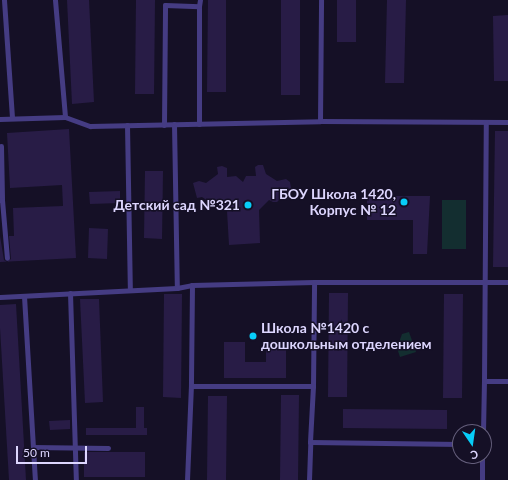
<!DOCTYPE html>
<html>
<head>
<meta charset="utf-8">
<style>
	body { margin:0 }
	#map { position:relative; width:508px; height:480px; overflow:hidden; background:#151026; font-family:Lato,sans-serif }
	div>[style] { position:absolute }
	[style*='--x'] { left:calc(var(--x)*1px); top:calc(var(--y)*1px); width:calc(var(--w)*1px); rotate:calc(var(--a)*1deg) }
	.green>* { inset:0; background:#132e30 }
	.building>* { inset:0; background:#281c46 }
	.lane>* { height:5px; margin:-2.5px; padding:0 2.5px; transform-origin:2.5px; border-radius:2.5px; background:#453c83 }
	.dots>* { width:11px; height:11px; translate:-50% -50%; box-sizing:border-box; border:2px solid #151026; border-radius:50% }
	span { translate:-50% -50%; white-space:nowrap; text-align:center; line-height:1.15; -webkit-text-stroke:3px #151026; paint-order:stroke }
	.poi-label { font-size:14px; color:#ddd6fe; font-weight:700 }
	.right { translate:-100% -50%; text-align:right }
	.left { translate:0 -50%; text-align:left }
	.north { position:absolute; left:452px; top:424px; width:40px; height:40px; box-sizing:border-box; background:#151026; border:1px solid #655f7c; border-radius:50%; rotate:167deg; font-size:11px; font-weight:700; line-height:16px; text-align:center; color:#ddd6fe }
	.north::after { content:''; display:block; margin:auto; width:14px; height:18px; background:#07cdf8; clip-path:polygon(50% 0,100% 100%,50% 72%,0 100%) }
	.scale { position:absolute; left:16px; top:446px; width:71px; height:18px; box-sizing:border-box; border:2px solid #ddd6fe; border-top:0; padding-left:5px; font-size:12px; line-height:14px; white-space:nowrap; color:#ddd6fe; -webkit-text-stroke:3px #151026; paint-order:stroke }
</style>
</head>
<body>
<div id="map">
	<div class="green">
		<div style="clip-path:polygon(442px 200px,466px 200px,466px 249px,442px 249px)"></div>
		<div style="clip-path:polygon(409px 332px,416px 352px,400px 357px,397px 348px,402px 334px)"></div>
	</div>
	<div class="building">
		<div style="clip-path:polygon(67px 0,89px 0,94px 102px,72px 104px)"></div>
		<div style="clip-path:polygon(136px 0,155px 0,154px 94px,135px 94px)"></div>
		<div style="clip-path:polygon(208px 0,226px 0,226px 92px,207px 92px)"></div>
		<div style="clip-path:polygon(281px 0,300px 0,300px 95px,281px 95px)"></div>
		<div style="clip-path:polygon(337px 0,356px 0,356px 42px,337px 42px)"></div>
		<div style="clip-path:polygon(387px 0,406px 0,404px 83px,385px 83px)"></div>
		<div style="clip-path:polygon(508px 15px,508px 81px,494px 81px,493px 16px)"></div>
		<div style="clip-path:polygon(69px 129px,76px 258px,0 262px,0 236px,4px 260px,7px 262px,11px 259px,9px 236px,14px 236px,13px 208px,63px 206px,62px 185px,10px 188px,7px 133px)"></div>
		<div style="clip-path:polygon(495px 131px,508px 131px,508px 267px,493px 267px)"></div>
		<div style="clip-path:polygon(258px 165px,263px 165px,266px 174px,277px 181px,286px 179px,290px 182px,291px 188px,288px 191px,288px 196px,285px 199px,280px 199px,277px 202px,273px 202px,269px 200px,259px 210px,260px 243px,229px 245px,227px 211px,215px 199px,208px 201px,202px 197px,197px 198px,193px 183px,199px 181px,206px 183px,218px 174px,217px 167px,222px 166px,227px 168px,227px 177px,236px 176px,243px 182px,246px 176px,256px 176px,255px 167px)"></div>
		<div style="clip-path:polygon(145px 171px,163px 171px,162px 239px,144px 238px)"></div>
		<div style="clip-path:polygon(120px 191px,120px 203px,90px 204px,89px 192px)"></div>
		<div style="clip-path:polygon(367px 196px,430px 196px,427px 254px,413px 254px,413px 220px,367px 220px)"></div>
		<div style="clip-path:polygon(89px 228px,108px 229px,107px 259px,88px 258px)"></div>
		<div style="clip-path:polygon(329px 293px,348px 293px,347px 397px,328px 397px)"></div>
		<div style="clip-path:polygon(164px 294px,182px 294px,181px 398px,163px 397px)"></div>
		<div style="clip-path:polygon(444px 294px,463px 294px,462px 398px,443px 398px)"></div>
		<div style="clip-path:polygon(80px 299px,99px 299px,103px 402px,85px 403px)"></div>
		<div style="clip-path:polygon(16px 304px,26px 480px,9px 480px,0 328px,0 305px)"></div>
		<div style="clip-path:polygon(224px 342px,245px 342px,245px 362px,266px 362px,266px 342px,286px 342px,286px 378px,224px 378px)"></div>
		<div style="clip-path:polygon(281px 395px,299px 395px,298px 480px,280px 480px)"></div>
		<div style="clip-path:polygon(208px 396px,227px 396px,226px 480px,207px 480px)"></div>
		<div style="clip-path:polygon(136px 407px,144px 407px,144px 428px,147px 428px,147px 435px,86px 435px,86px 428px,136px 428px)"></div>
		<div style="clip-path:polygon(343px 409px,447px 410px,447px 429px,343px 428px)"></div>
		<div style="clip-path:polygon(70px 420px,70px 429px,50px 430px,49px 421px)"></div>
		<div style="clip-path:polygon(84px 452px,145px 452px,145px 477px,84px 477px)"></div>
	</div>
	<div class="lane">
		<div style="--x:4;--y:0;--w:118;--a:86.1"></div>
		<div style="--x:55;--y:0;--w:117;--a:85.1"></div>
		<div style="--x:0;--y:119;--w:65;--a:-1.8"></div>
		<div style="--x:65;--y:117;--w:27;--a:20"></div>
		<div style="--x:90;--y:126;--w:230;--a:-1.2"></div>
		<div style="--x:320;--y:121;--w:188;--a:0.3"></div>
		<div style="--x:320;--y:121;--w:121;--a:-89.5"></div>
		<div style="--x:174;--y:124;--w:164;--a:89"></div>
		<div style="--x:199;--y:124;--w:118;--a:-90"></div>
		<div style="--x:127;--y:125;--w:165;--a:89"></div>
		<div style="--x:164;--y:125;--w:120;--a:-89.5"></div>
		<div style="--x:165;--y:5;--w:34;--a:2"></div>
		<div style="--x:199;--y:6;--w:6;--a:-81"></div>
		<div style="--x:1;--y:146;--w:54;--a:88.9"></div>
		<div style="--x:0;--y:200;--w:2;--a:0"></div>
		<div style="--x:2;--y:200;--w:58;--a:85.1"></div>
		<div style="--x:192;--y:285;--w:122;--a:-1.4"></div>
		<div style="--x:70;--y:293;--w:187;--a:88.2"></div>
		<div style="--x:24;--y:296;--w:184;--a:86.6"></div>
		<div style="--x:0;--y:297;--w:177;--a:-2.9"></div>
		<div style="--x:177;--y:288;--w:15;--a:-11"></div>
		<div style="--x:192;--y:285;--w:101;--a:90.6"></div>
		<div style="--x:484;--y:381;--w:259;--a:-89.6"></div>
		<div style="--x:313;--y:386;--w:104;--a:-89.4"></div>
		<div style="--x:314;--y:282;--w:194;--a:0"></div>
		<div style="--x:483;--y:432;--w:51;--a:-88.9"></div>
		<div style="--x:484;--y:381;--w:24;--a:0"></div>
		<div style="--x:33;--y:447;--w:75;--a:0.8"></div>
		<div style="--x:187;--y:480;--w:94;--a:-87.6"></div>
		<div style="--x:191;--y:386;--w:122;--a:0"></div>
		<div style="--x:313;--y:386;--w:56;--a:93.1"></div>
		<div style="--x:309;--y:480;--w:38;--a:-88"></div>
		<div style="--x:310;--y:442;--w:150;--a:0.8"></div>
		<div style="--x:482;--y:480;--w:24;--a:-90"></div>
	</div>
	<div class="dots">
		<div style="left:404px;top:202px;background:#07cdf8"></div>
		<div style="left:248px;top:205px;background:#07cdf8"></div>
		<div style="left:253px;top:336px;background:#07cdf8"></div>
	</div>
	<div class="poi-label">
		<span class="right" style="left:396px;top:202px">ГБОУ Школа 1420,<br>Корпус № 12</span>
		<span class="right" style="left:240px;top:205px">Детский сад №321</span>
		<span class="left" style="left:261px;top:336px">Школа №1420 с<br>дошкольным отделением</span>
	</div>
	<div class="north">С</div>
	<div class="scale">50 m</div>
</div>
</body>
</html>
